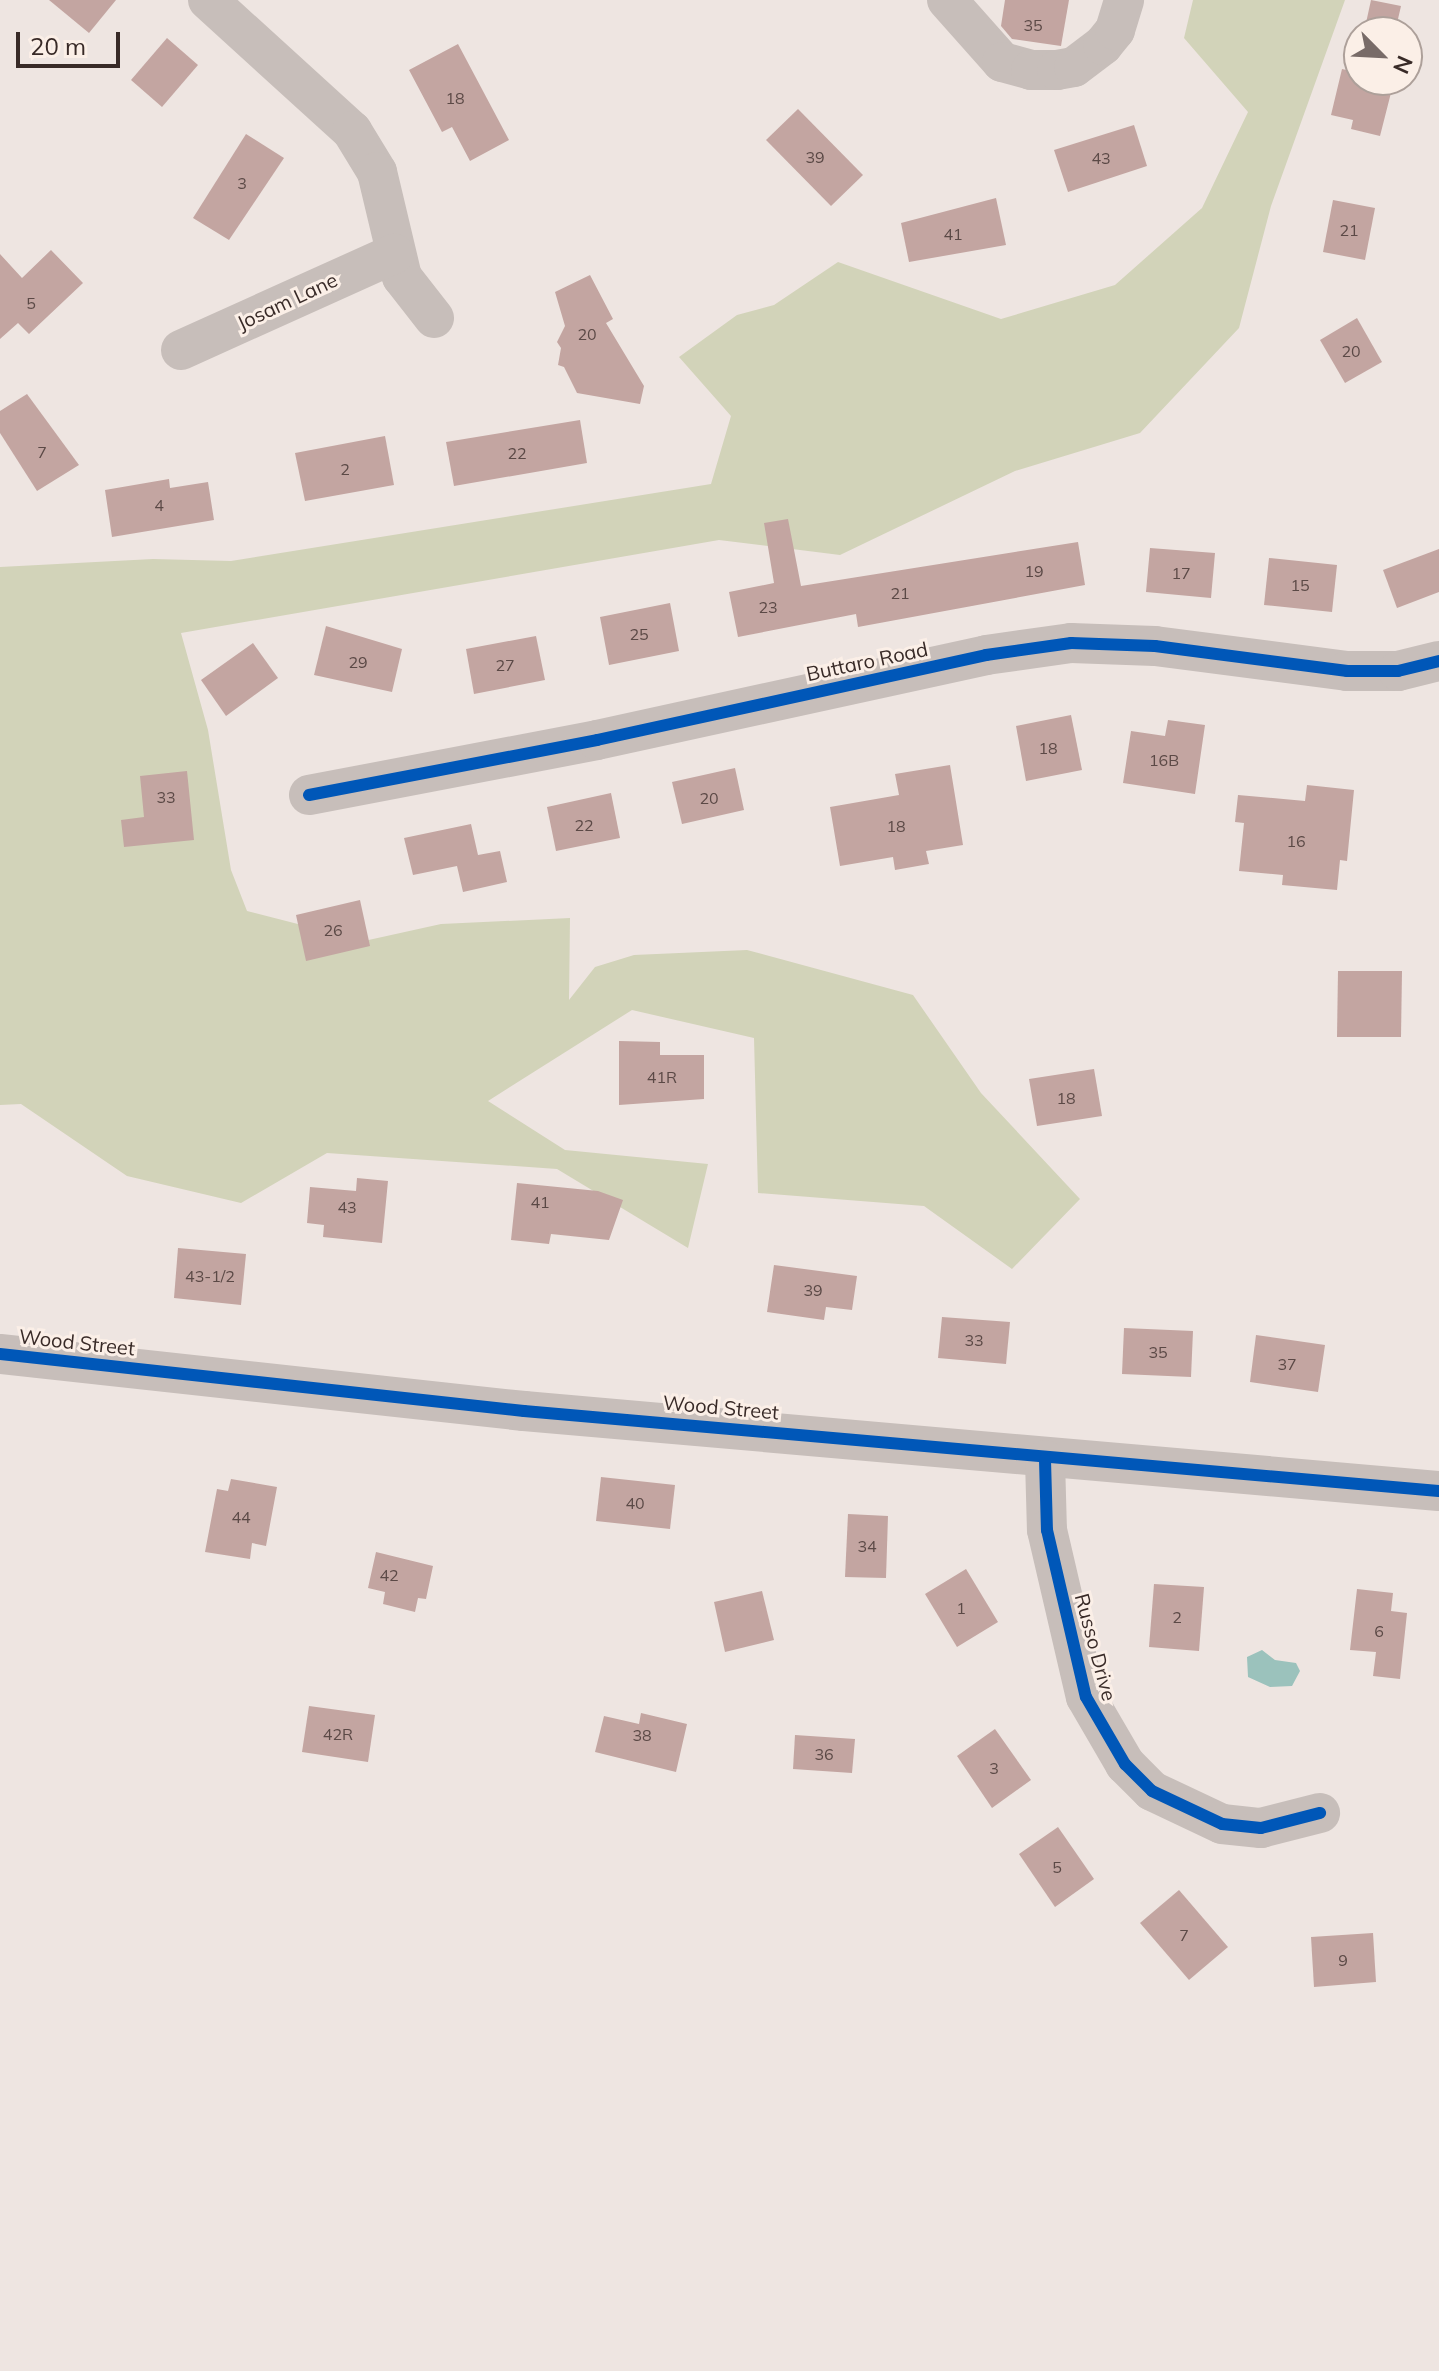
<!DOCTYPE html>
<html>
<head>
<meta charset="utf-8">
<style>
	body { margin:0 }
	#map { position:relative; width:1439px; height:2371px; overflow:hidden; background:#eee5e1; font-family:Mulish,sans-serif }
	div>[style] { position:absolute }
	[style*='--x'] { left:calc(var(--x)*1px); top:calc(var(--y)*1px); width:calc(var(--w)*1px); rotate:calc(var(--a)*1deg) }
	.green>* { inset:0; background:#d2d3b9 }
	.water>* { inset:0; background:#9bc2bc }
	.building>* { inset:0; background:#c3a5a1 }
	.minor>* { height:40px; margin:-20px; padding:0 20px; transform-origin:20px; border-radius:20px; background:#c7beba }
	.cycleway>* { height:12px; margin:-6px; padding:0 6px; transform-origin:6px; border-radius:6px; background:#0057b8 }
	span { translate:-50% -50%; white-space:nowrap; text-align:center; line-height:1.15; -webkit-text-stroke:6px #fbefe7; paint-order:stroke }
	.number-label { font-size:16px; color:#5b4946 }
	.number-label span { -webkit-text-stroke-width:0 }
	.street-label { font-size:20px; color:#382a27 }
	.north { position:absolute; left:1343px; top:16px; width:80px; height:80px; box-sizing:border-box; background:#fbefe7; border:2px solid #ada09a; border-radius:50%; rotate:114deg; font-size:22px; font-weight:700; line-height:32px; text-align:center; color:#382a27 }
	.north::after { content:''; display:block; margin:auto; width:28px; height:36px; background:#786b68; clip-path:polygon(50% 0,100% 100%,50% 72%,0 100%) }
	.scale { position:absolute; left:16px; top:32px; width:104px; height:36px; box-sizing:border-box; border:4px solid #382a27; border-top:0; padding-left:10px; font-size:24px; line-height:28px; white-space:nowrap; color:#382a27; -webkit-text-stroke:6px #fbefe7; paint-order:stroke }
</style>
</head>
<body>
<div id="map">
	<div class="green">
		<div style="clip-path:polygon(1193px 0,1345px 0,1271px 206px,1239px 328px,1140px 433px,1015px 471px,840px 555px,719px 540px,181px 633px,208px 730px,231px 870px,247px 911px,364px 941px,441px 924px,570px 918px,569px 1000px,595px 967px,634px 955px,747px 950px,913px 995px,981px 1093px,1080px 1199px,1012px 1269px,924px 1206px,758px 1193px,754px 1038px,632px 1010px,488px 1101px,565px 1150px,708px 1164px,688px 1248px,557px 1169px,327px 1153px,241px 1203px,127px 1176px,21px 1104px,0 1105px,0 567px,153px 559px,231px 561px,711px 484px,731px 416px,679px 357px,737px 315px,774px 305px,838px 262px,1001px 319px,1115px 285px,1202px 208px,1248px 112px,1184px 38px)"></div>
	</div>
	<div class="water">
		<div style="clip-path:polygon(1262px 1650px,1275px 1660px,1296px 1663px,1300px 1671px,1292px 1686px,1270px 1687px,1248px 1677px,1247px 1657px)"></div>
	</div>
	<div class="building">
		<div style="clip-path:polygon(49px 0,116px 0,89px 33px)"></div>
		<div style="clip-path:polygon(1005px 0,1069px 0,1061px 46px,1012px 39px,1001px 26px)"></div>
		<div style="clip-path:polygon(1371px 0,1401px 6px,1395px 32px,1364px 32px)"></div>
		<div style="clip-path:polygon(167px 38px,198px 65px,162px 107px,131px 80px)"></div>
		<div style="clip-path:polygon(458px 44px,509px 140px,470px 161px,452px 127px,442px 132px,409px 70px)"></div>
		<div style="clip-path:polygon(1342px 69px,1359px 73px,1359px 80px,1394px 81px,1380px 136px,1351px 129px,1353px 120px,1331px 115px)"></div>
		<div style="clip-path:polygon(798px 109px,863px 175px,831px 206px,766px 140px)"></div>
		<div style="clip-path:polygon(1134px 125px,1147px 166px,1068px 192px,1054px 150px)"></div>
		<div style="clip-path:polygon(246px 134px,284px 158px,229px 240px,193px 218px)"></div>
		<div style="clip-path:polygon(996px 198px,1006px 245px,909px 262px,901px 223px)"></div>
		<div style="clip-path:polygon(1333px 200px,1375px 208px,1365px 260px,1323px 252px)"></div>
		<div style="clip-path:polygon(51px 250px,83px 283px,29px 334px,18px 323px,0 339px,0 254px,22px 278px)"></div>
		<div style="clip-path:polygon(590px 275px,613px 319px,606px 323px,644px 386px,640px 404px,577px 393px,564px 367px,558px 365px,561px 348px,557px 342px,565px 326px,555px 292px)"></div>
		<div style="clip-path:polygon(1357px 318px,1382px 362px,1345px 383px,1320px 340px)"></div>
		<div style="clip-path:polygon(27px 394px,79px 465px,37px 491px,0 433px,0 411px)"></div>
		<div style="clip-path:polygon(580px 420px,587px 463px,454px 486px,446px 442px)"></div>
		<div style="clip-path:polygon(385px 436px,394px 485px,305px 501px,295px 453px)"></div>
		<div style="clip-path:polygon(169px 479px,170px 488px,208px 482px,214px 520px,112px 537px,105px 490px)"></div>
		<div style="clip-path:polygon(788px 519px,801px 586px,1078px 542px,1085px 585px,858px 627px,856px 614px,738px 637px,729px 592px,774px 583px,764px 523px)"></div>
		<div style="clip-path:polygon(1150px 548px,1215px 553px,1211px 598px,1146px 592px)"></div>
		<div style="clip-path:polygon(1439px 549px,1439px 592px,1397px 608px,1383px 570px)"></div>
		<div style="clip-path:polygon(1269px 558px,1337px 565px,1332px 612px,1264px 605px)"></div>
		<div style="clip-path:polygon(670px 603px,679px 651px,609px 665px,600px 617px)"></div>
		<div style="clip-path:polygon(326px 626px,402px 649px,392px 692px,314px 675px)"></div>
		<div style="clip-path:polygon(536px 636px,545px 680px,474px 694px,466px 649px)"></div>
		<div style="clip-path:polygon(253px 643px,278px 678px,226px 716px,201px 680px)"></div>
		<div style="clip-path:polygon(1071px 715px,1082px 770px,1026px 781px,1016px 726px)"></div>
		<div style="clip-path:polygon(1168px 720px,1205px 725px,1195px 794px,1123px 783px,1131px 731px,1165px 736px)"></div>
		<div style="clip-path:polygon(950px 765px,963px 845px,926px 851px,929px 864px,895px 870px,893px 857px,840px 866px,830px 807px,899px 795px,895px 774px)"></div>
		<div style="clip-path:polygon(735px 768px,744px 810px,682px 824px,672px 782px)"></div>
		<div style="clip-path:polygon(187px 771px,194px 840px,124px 847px,121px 820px,144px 817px,140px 776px)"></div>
		<div style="clip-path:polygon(1307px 785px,1354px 790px,1347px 861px,1340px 860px,1337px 890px,1282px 885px,1283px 875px,1239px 871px,1244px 823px,1235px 822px,1238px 795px,1305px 801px)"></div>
		<div style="clip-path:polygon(611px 793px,620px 838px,556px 851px,547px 807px)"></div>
		<div style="clip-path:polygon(471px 824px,478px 855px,500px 851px,507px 882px,463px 892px,457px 866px,413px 875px,404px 838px)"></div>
		<div style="clip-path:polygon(360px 900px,370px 946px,306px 961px,296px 915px)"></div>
		<div style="clip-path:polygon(1338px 971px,1402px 971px,1401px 1037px,1337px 1037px)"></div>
		<div style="clip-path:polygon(619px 1041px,660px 1042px,660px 1055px,704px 1055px,704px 1099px,619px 1105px)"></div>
		<div style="clip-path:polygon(1094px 1069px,1102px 1116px,1037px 1126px,1029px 1079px)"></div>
		<div style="clip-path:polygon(357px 1178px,388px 1181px,382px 1243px,323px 1237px,324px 1225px,307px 1223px,310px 1187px,356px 1191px)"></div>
		<div style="clip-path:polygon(517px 1183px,598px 1191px,623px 1200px,609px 1240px,551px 1234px,549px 1244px,511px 1240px)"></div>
		<div style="clip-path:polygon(178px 1248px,246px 1254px,241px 1305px,174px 1298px)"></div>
		<div style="clip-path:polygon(774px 1265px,857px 1276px,852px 1310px,826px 1307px,824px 1320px,767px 1312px)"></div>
		<div style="clip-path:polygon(942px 1317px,1010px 1322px,1006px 1364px,938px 1358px)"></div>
		<div style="clip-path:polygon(1124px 1328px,1193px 1331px,1191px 1377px,1122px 1374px)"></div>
		<div style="clip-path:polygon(1256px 1335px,1325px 1345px,1318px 1392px,1250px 1382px)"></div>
		<div style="clip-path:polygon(601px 1477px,675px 1485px,670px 1529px,596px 1521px)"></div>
		<div style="clip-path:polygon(231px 1479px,277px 1487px,266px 1546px,252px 1543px,250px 1559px,205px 1552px,217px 1489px,228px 1491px)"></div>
		<div style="clip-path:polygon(848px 1514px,888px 1516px,886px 1578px,845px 1577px)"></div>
		<div style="clip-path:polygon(376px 1552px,433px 1566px,426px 1599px,418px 1598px,415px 1612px,383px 1604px,385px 1592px,368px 1588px)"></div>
		<div style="clip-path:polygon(966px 1569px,998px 1622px,957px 1647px,925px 1594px)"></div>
		<div style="clip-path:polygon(1154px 1584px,1204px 1587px,1199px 1651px,1149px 1647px)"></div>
		<div style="clip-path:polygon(1357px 1589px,1393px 1593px,1391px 1611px,1407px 1613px,1400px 1679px,1373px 1676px,1376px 1652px,1350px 1650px)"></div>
		<div style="clip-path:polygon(762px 1591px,774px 1640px,725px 1652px,714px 1602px)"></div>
		<div style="clip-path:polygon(309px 1706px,375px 1715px,368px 1762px,302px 1752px)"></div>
		<div style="clip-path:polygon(641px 1713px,687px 1724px,676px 1772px,595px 1752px,604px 1716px,639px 1724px)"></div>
		<div style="clip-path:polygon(995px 1729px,1031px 1780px,992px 1808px,957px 1756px)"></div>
		<div style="clip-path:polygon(795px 1735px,855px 1739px,852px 1773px,793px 1769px)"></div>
		<div style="clip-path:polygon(1058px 1827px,1094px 1879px,1055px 1907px,1019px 1854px)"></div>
		<div style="clip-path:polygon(1179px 1890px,1228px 1947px,1189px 1980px,1140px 1923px)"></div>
		<div style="clip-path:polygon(1373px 1933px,1376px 1982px,1314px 1987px,1311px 1937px)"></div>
	</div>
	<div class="minor">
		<div style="--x:208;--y:0;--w:195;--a:42.3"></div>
		<div style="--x:352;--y:131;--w:48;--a:58.6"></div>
		<div style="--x:377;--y:172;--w:108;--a:76.6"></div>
		<div style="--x:402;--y:277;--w:52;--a:52"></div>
		<div style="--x:947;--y:0;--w:83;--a:48.4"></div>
		<div style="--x:1002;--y:62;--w:30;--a:15"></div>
		<div style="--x:1031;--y:70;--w:26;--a:0"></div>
		<div style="--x:1057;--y:70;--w:17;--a:-10"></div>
		<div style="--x:1074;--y:67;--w:36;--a:-37"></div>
		<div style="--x:1103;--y:45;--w:19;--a:-51"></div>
		<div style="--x:1115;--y:30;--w:31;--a:-73"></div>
		<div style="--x:181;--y:350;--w:234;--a:-24.3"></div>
		<div style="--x:309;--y:795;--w:293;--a:-10.8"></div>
		<div style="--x:597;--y:740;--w:398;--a:-12.3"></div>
		<div style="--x:986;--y:655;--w:86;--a:-8"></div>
		<div style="--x:1071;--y:643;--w:84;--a:2"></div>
		<div style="--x:1155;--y:646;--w:194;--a:7.4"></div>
		<div style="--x:1347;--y:671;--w:51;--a:0"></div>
		<div style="--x:1398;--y:671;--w:42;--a:-13.7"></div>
		<div style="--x:0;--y:1354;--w:527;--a:6.21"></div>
		<div style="--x:524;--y:1411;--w:918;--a:5"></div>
		<div style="--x:1045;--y:1460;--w:70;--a:88.4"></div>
		<div style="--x:1047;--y:1530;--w:171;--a:76.9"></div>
		<div style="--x:1086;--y:1697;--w:78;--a:59.8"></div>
		<div style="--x:1125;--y:1764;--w:38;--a:45"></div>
		<div style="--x:1152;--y:1791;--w:77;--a:25.2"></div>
		<div style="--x:1222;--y:1824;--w:39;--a:6"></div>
		<div style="--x:1261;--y:1828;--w:61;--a:-14.3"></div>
	</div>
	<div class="cycleway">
		<div style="--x:309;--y:795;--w:293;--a:-10.8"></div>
		<div style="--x:597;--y:740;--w:398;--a:-12.3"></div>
		<div style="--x:986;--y:655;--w:86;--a:-8"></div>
		<div style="--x:1071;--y:643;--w:84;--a:2"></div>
		<div style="--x:1155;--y:646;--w:194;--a:7.4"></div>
		<div style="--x:1347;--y:671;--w:51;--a:0"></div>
		<div style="--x:1398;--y:671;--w:42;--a:-13.7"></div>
		<div style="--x:0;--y:1354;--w:527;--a:6.21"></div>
		<div style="--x:524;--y:1411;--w:918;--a:5"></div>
		<div style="--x:1045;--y:1460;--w:70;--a:88.4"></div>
		<div style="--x:1047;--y:1530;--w:171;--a:76.9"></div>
		<div style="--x:1086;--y:1697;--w:78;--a:59.8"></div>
		<div style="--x:1125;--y:1764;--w:38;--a:45"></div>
		<div style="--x:1152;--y:1791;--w:77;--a:25.2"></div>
		<div style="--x:1222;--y:1824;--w:39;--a:6"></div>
		<div style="--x:1261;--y:1828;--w:61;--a:-14.3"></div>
	</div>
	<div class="number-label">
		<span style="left:1033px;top:25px">35</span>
		<span style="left:455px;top:98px">18</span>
		<span style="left:815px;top:157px">39</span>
		<span style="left:1101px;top:158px">43</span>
		<span style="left:242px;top:183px">3</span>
		<span style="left:1349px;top:230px">21</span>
		<span style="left:953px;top:234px">41</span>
		<span style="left:31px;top:303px">5</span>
		<span style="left:587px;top:334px">20</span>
		<span style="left:1351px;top:351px">20</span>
		<span style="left:42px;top:452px">7</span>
		<span style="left:517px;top:453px">22</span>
		<span style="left:345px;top:469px">2</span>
		<span style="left:159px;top:505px">4</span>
		<span style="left:1034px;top:571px">19</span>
		<span style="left:1181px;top:573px">17</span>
		<span style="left:1300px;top:585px">15</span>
		<span style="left:900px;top:593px">21</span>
		<span style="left:768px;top:607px">23</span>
		<span style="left:639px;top:634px">25</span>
		<span style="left:358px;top:662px">29</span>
		<span style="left:505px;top:665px">27</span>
		<span style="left:1048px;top:748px">18</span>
		<span style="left:1164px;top:760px">16B</span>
		<span style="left:166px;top:797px">33</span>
		<span style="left:709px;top:798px">20</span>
		<span style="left:584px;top:825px">22</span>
		<span style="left:896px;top:826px">18</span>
		<span style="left:1296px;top:841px">16</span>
		<span style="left:333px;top:930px">26</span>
		<span style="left:662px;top:1077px">41R</span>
		<span style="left:1066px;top:1098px">18</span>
		<span style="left:540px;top:1202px">41</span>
		<span style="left:347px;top:1207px">43</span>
		<span style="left:210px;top:1276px">43-1/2</span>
		<span style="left:813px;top:1290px">39</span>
		<span style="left:974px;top:1340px">33</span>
		<span style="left:1158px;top:1352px">35</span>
		<span style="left:1287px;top:1364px">37</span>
		<span style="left:635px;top:1503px">40</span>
		<span style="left:241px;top:1517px">44</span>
		<span style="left:867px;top:1546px">34</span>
		<span style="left:389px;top:1575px">42</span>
		<span style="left:961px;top:1608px">1</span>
		<span style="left:1177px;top:1617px">2</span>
		<span style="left:1379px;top:1631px">6</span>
		<span style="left:338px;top:1734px">42R</span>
		<span style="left:642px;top:1735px">38</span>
		<span style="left:824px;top:1754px">36</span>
		<span style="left:994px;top:1768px">3</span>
		<span style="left:1057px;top:1867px">5</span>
		<span style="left:1184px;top:1935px">7</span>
		<span style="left:1343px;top:1960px">9</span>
	</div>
	<div class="street-label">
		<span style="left:287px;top:301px;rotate:-25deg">Josam Lane</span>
		<span style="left:867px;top:661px;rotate:-12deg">Buttaro Road</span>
		<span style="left:77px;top:1342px;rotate:6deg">Wood Street</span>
		<span style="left:721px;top:1407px;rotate:5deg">Wood Street</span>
		<span style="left:1096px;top:1647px;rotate:75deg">Russo Drive</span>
	</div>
	<div class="north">N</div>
	<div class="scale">20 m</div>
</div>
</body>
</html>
